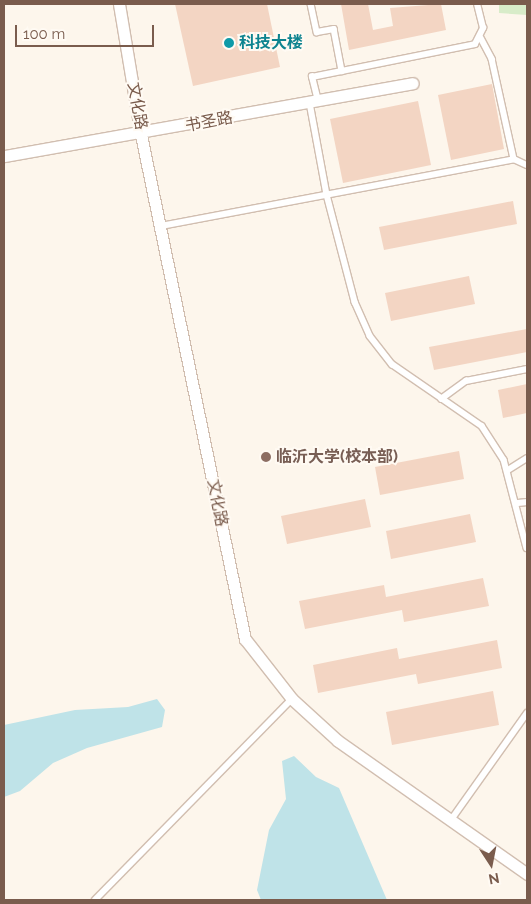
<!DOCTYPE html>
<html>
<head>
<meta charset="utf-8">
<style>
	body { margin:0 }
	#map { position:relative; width:531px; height:904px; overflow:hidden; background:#fdf6ec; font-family:Raleway,"Noto Sans SC",sans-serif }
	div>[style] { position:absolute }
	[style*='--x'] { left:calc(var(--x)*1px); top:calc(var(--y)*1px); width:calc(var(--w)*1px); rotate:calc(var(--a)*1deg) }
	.green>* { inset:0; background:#d8ecc9 }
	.water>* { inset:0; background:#bfe3e8 }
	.building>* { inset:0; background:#f3d5c3 }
	.roads { filter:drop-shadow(1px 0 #d1beb0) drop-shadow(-1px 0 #d1beb0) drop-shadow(0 1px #d1beb0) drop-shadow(0 -1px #d1beb0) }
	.lane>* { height:5.5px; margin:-2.75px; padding:0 2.75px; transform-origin:2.75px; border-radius:2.75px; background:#fff }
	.street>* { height:11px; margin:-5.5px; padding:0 5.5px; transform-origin:5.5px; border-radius:5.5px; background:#fff }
	.dots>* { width:14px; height:14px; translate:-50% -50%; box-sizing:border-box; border:2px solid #fffaf3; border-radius:50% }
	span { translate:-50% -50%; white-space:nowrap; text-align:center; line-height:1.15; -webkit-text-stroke:4px #fffaf3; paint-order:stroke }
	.culture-label { font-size:16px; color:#0d838f; font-weight:700 }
	.left { translate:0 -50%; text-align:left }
	.street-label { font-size:16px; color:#7a5c4d }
	.education-label { font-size:16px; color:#785e54; font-weight:700 }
	.frame { position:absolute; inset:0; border:5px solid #7a5c4d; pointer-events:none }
	.north { position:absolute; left:466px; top:839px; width:50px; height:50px; -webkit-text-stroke:4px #fffaf3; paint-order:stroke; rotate:169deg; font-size:14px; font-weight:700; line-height:20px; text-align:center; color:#7a5c4d }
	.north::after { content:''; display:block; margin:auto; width:18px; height:22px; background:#7a5c4d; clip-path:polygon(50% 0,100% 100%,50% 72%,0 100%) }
	.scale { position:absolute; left:15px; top:25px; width:139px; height:22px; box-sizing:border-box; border:2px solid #7a5c4d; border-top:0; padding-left:6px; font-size:15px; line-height:18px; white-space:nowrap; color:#7a5c4d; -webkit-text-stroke:4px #fffaf3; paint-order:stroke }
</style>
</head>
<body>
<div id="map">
	<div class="green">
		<div style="clip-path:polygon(499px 4px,527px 4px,527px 15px,499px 13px)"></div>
	</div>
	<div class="water">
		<div style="clip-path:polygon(157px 699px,165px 710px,162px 727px,87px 748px,53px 763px,20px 791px,4px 797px,4px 725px,75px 710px,128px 707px)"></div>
		<div style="clip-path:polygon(294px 756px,316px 777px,339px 788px,387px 900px,261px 900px,257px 890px,269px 830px,286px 799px,282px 761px)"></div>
	</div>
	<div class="building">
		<div style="clip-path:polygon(175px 4px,267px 4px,280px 67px,193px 86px)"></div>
		<div style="clip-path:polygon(341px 4px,368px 4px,373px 30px,393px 26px,390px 8px,441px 4px,446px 30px,349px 50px)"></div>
		<div style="clip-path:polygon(492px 84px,504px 149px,451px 160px,438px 95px)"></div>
		<div style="clip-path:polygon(418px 101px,431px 165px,343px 183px,330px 119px)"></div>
		<div style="clip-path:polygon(513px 201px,517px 224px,384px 250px,379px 227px)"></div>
		<div style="clip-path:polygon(469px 276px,475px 304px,391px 321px,385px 293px)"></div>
		<div style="clip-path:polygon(527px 329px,527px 352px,434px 370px,429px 347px)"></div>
		<div style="clip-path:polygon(527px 384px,527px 413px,503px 418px,498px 390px)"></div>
		<div style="clip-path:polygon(459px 451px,464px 479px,380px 495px,375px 467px)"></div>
		<div style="clip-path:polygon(365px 499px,371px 527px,287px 544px,281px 516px)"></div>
		<div style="clip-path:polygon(470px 514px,476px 542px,391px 559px,386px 531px)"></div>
		<div style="clip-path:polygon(483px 578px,489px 606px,404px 622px,402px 610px,305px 629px,299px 601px,384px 585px,386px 597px)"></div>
		<div style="clip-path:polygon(497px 640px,502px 668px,418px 684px,416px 674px,318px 693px,313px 665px,397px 648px,399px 659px)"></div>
		<div style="clip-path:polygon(493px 691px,499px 725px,392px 745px,386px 712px)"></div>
	</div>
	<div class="roads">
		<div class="lane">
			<div style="--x:311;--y:4;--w:29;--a:78"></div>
			<div style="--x:317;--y:32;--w:17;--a:-10"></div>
			<div style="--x:334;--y:29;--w:43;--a:79.2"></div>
			<div style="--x:481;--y:38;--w:24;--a:62"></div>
			<div style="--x:492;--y:59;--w:102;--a:77.6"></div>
			<div style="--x:318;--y:101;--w:25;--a:-104"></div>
			<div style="--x:312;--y:77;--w:166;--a:-11.4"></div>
			<div style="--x:475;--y:44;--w:18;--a:-63"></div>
			<div style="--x:483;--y:28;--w:25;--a:-104"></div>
			<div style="--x:310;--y:103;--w:94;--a:79.5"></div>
			<div style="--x:327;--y:195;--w:111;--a:75.3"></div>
			<div style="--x:355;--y:302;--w:37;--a:66"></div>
			<div style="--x:370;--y:336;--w:36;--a:52"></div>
			<div style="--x:392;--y:364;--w:109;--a:34.6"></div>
			<div style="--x:482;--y:426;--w:40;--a:57.1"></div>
			<div style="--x:504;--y:460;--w:91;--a:75.4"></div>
			<div style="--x:161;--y:226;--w:359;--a:-10.7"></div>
			<div style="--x:514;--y:159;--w:14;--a:25"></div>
			<div style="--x:441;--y:399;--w:31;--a:-36"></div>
			<div style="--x:466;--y:381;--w:62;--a:-11.1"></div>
			<div style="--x:508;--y:470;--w:22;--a:-32"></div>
			<div style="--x:518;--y:503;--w:9;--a:-6"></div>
			<div style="--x:451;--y:820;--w:131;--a:-54.6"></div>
			<div style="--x:95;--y:900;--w:281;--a:-45.6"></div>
		</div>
		<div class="street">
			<div style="--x:119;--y:4;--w:133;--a:80.5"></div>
			<div style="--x:141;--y:135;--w:515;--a:78.34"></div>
			<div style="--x:245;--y:639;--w:76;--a:51.9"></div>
			<div style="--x:292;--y:699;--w:62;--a:42.4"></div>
			<div style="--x:338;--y:741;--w:231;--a:35.1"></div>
			<div style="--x:4;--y:156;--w:415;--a:-10.1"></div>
		</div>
	</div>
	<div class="dots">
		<div style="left:229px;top:43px;background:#0f9aa8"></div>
		<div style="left:266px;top:457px;background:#8d6e63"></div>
	</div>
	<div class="culture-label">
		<span class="left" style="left:239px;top:43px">科技大楼</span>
	</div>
	<div class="street-label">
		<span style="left:137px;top:106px;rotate:80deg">文化路</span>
		<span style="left:209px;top:122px;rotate:-11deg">书圣路</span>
		<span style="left:217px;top:503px;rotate:79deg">文化路</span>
	</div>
	<div class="education-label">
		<span class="left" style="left:276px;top:457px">临沂大学(校本部)</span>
	</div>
	<div class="frame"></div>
	<div class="north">N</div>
	<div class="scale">100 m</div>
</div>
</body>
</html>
